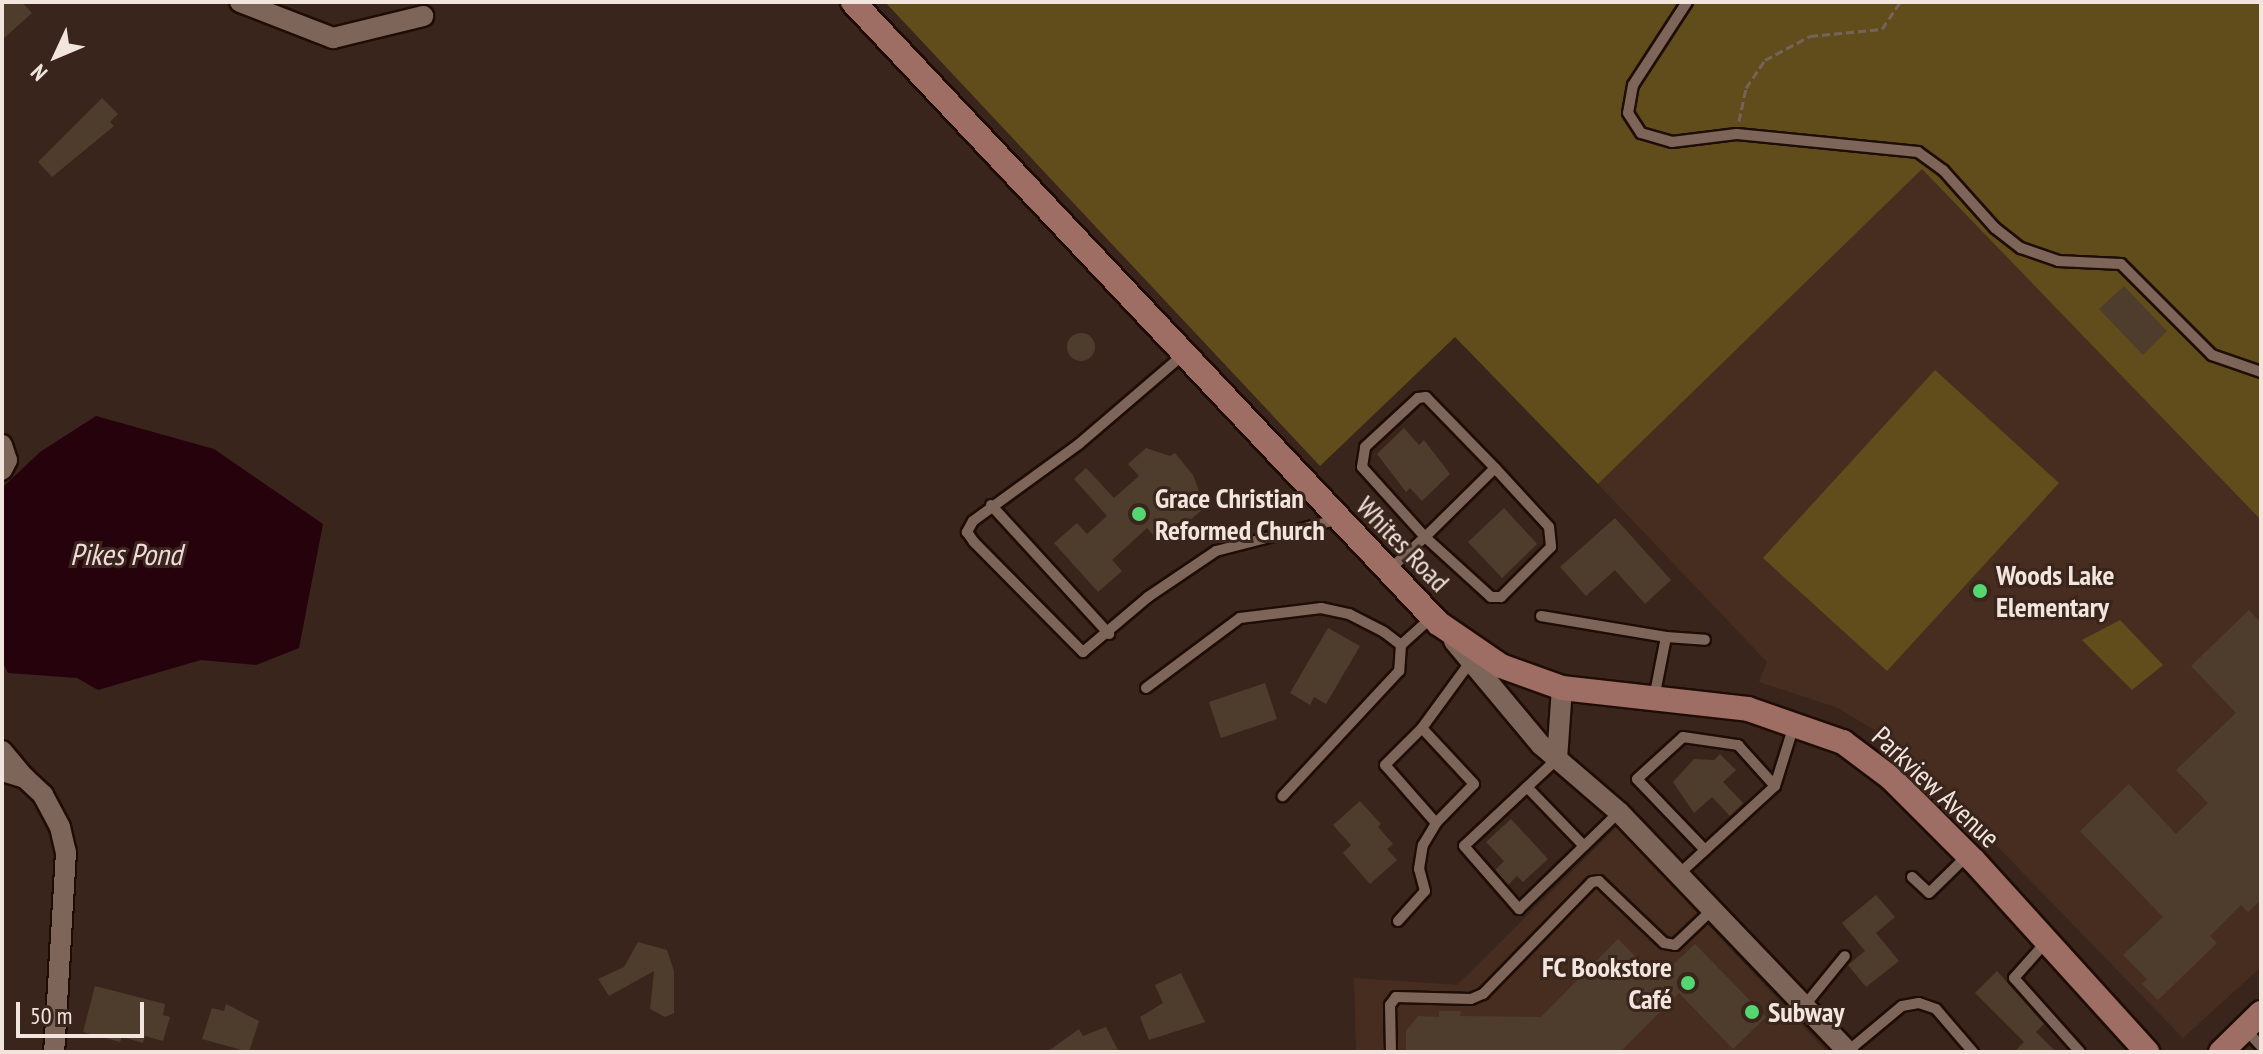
<!DOCTYPE html>
<html>
<head>
<meta charset="utf-8">
<style>
	body { margin:0 }
	#map { position:relative; width:2263px; height:1054px; overflow:hidden; background:#39251b; font-family:"PT Sans Narrow",sans-serif }
	div>[style] { position:absolute }
	[style*='--x'] { left:calc(var(--x)*1px); top:calc(var(--y)*1px); width:calc(var(--w)*1px); rotate:calc(var(--a)*1deg) }
	.built>* { inset:0; background:#472d20 }
	.green>* { inset:0; background:#604d1b }
	.water>* { inset:0; background:#26020d }
	.building>* { inset:0; background:#4e3d2d }
	.round { border-radius:50% }
	.path>* { height:3px; margin-top:-1.5px; transform-origin:0; background:repeating-linear-gradient(90deg,#75635a 0 8px,transparent 0 12px) }
	.roads { filter:drop-shadow(2px 0 #1f0d05) drop-shadow(-2px 0 #1f0d05) drop-shadow(0 2px #1f0d05) drop-shadow(0 -2px #1f0d05) }
	.lane>* { height:10px; margin:-5px; padding:0 5px; transform-origin:5px; border-radius:5px; background:#7d655a }
	.street>* { height:20px; margin:-10px; padding:0 10px; transform-origin:10px; border-radius:10px; background:#7d655a }
	.secondary>* { height:24px; margin:-12px; padding:0 12px; transform-origin:12px; border-radius:12px; background:#9e6d63 }
	.dots>* { width:22px; height:22px; translate:-50% -50%; box-sizing:border-box; border:4px solid #39251b; border-radius:50% }
	span { translate:-50% -50%; white-space:nowrap; text-align:center; line-height:1.15; -webkit-text-stroke:6px #39251b; paint-order:stroke }
	.poi-label { font-size:28px; color:#f2e5de; font-weight:700 }
	.left { translate:0 -50%; text-align:left }
	.right { translate:-100% -50%; text-align:right }
	.street-label { font-size:28px; color:#f2e5de }
	.water-label { font-size:30px; color:#f1d9dd; font-style:italic }
	.frame { position:absolute; inset:0; border:4px solid #f2e5de; pointer-events:none }
	.north { position:absolute; left:16px; top:16px; width:80px; height:80px; -webkit-text-stroke:6px #39251b; paint-order:stroke; rotate:226deg; font-size:22px; font-weight:700; line-height:32px; text-align:center; color:#f2e5de }
	.north::after { content:''; display:block; margin:auto; width:28px; height:36px; background:#f2e5de; clip-path:polygon(50% 0,100% 100%,50% 72%,0 100%) }
	.scale { position:absolute; left:16px; top:1002px; width:128px; height:36px; box-sizing:border-box; border:4px solid #f2e5de; border-top:0; padding-left:10px; font-size:24px; line-height:28px; white-space:nowrap; color:#f2e5de; -webkit-text-stroke:6px #39251b; paint-order:stroke }
</style>
</head>
<body>
<div id="map">
	<div class="built">
		<div style="clip-path:polygon(1922px 168px,2261px 520px,2261px 967px,2183px 1038px,1899px 745px,1838px 708px,1759px 682px,1767px 662px,1598px 484px)"></div>
		<div style="clip-path:polygon(1617px 827px,1827px 1052px,1356px 1052px,1354px 978px,1457px 985px)"></div>
	</div>
	<div class="green">
		<div style="clip-path:polygon(885px 2px,2261px 2px,2261px 520px,1922px 169px,1598px 484px,1455px 337px,1320px 466px)"></div>
		<div style="clip-path:polygon(1935px 370px,2059px 483px,1887px 671px,1763px 558px)"></div>
		<div style="clip-path:polygon(2120px 620px,2163px 665px,2132px 690px,2082px 640px)"></div>
	</div>
	<div class="water">
		<div style="clip-path:polygon(96px 416px,214px 449px,323px 524px,299px 648px,256px 665px,201px 660px,98px 690px,77px 678px,8px 673px,2px 661px,2px 488px,40px 452px)"></div>
	</div>
	<div class="building">
		<div style="clip-path:polygon(2px 2px,22px 2px,32px 13px,2px 40px)"></div>
		<div style="clip-path:polygon(102px 98px,118px 114px,110px 122px,114px 126px,52px 177px,38px 162px)"></div>
		<div style="clip-path:polygon(2124px 286px,2167px 331px,2143px 355px,2099px 309px)"></div>
		<div class="round" style="left:1067px;top:333px;width:28px;height:28px"></div>
		<div style="clip-path:polygon(1404px 428px,1419px 445px,1424px 440px,1450px 474px,1422px 501px,1410px 488px,1406px 492px,1377px 454px)"></div>
		<div style="clip-path:polygon(1146px 448px,1170px 456px,1175px 453px,1193px 475px,1205px 507px,1173px 535px,1164px 526px,1154px 536px,1147px 528px,1112px 560px,1122px 571px,1098px 592px,1054px 543px,1077px 523px,1087px 534px,1107px 516px,1074px 479px,1086px 468px,1114px 498px,1139px 476px,1128px 464px)"></div>
		<div style="clip-path:polygon(1504px 508px,1537px 544px,1502px 578px,1468px 542px)"></div>
		<div style="clip-path:polygon(1615px 518px,1671px 580px,1645px 604px,1615px 570px,1586px 596px,1560px 567px)"></div>
		<div style="clip-path:polygon(2249px 610px,2261px 623px,2261px 900px,2248px 912px,2241px 905px,2210px 936px,2217px 943px,2158px 1000px,2142px 984px,2147px 979px,2123px 955px,2163px 917px,2080px 831px,2129px 784px,2176px 834px,2208px 803px,2176px 770px,2236px 713px,2191px 666px)"></div>
		<div style="clip-path:polygon(1328px 628px,1360px 646px,1326px 704px,1314px 697px,1310px 705px,1290px 693px)"></div>
		<div style="clip-path:polygon(1265px 683px,1277px 719px,1221px 738px,1209px 702px)"></div>
		<div style="clip-path:polygon(1720px 754px,1736px 770px,1723px 782px,1743px 803px,1730px 816px,1712px 797px,1694px 813px,1673px 782px,1694px 759px,1714px 760px)"></div>
		<div style="clip-path:polygon(1360px 801px,1381px 824px,1378px 827px,1393px 844px,1387px 849px,1397px 860px,1370px 884px,1343px 853px,1351px 845px,1333px 825px)"></div>
		<div style="clip-path:polygon(1511px 819px,1548px 859px,1523px 882px,1517px 876px,1508px 885px,1495px 870px,1504px 861px,1486px 842px)"></div>
		<div style="clip-path:polygon(1876px 895px,1895px 917px,1876px 933px,1899px 961px,1866px 987px,1848px 965px,1865px 951px,1842px 923px)"></div>
		<div style="clip-path:polygon(1618px 939px,1658px 979px,1695px 944px,1766px 1017px,1733px 1049px,1679px 993px,1620px 1052px,1406px 1052px,1406px 1031px,1418px 1016px,1439px 1017px,1439px 1011px,1461px 1011px,1460px 1016px,1541px 1017px)"></div>
		<div style="clip-path:polygon(638px 942px,667px 950px,674px 971px,674px 1013px,665px 1017px,650px 1009px,654px 971px,609px 996px,598px 979px,624px 967px)"></div>
		<div style="clip-path:polygon(1997px 971px,2044px 1024px,2036px 1032px,2056px 1052px,2014px 1052px,2024px 1042px,1975px 993px)"></div>
		<div style="clip-path:polygon(1181px 973px,1205px 1022px,1149px 1040px,1140px 1017px,1163px 1003px,1155px 985px)"></div>
		<div style="clip-path:polygon(95px 986px,165px 1004px,163px 1015px,170px 1017px,163px 1041px,145px 1036px,143px 1043px,122px 1037px,120px 1042px,83px 1032px)"></div>
		<div style="clip-path:polygon(226px 1004px,259px 1021px,249px 1052px,202px 1039px,212px 1008px,224px 1011px)"></div>
		<div style="clip-path:polygon(1106px 1027px,1119px 1052px,1047px 1052px,1079px 1029px,1083px 1036px)"></div>
	</div>
	<div class="path">
		<div style="--x:1739;--y:121;--w:34;--a:-78"></div>
		<div style="--x:1746;--y:88;--w:34;--a:-56"></div>
		<div style="--x:1765;--y:60;--w:51;--a:-28.1"></div>
		<div style="--x:1810;--y:36;--w:72;--a:-5.6"></div>
		<div style="--x:1882;--y:29;--w:32;--a:-56"></div>
	</div>
	<div class="roads">
		<div class="lane">
			<div style="--x:1687;--y:2;--w:99;--a:123"></div>
			<div style="--x:1633;--y:85;--w:28;--a:100"></div>
			<div style="--x:1628;--y:113;--w:24;--a:57"></div>
			<div style="--x:1641;--y:133;--w:32;--a:16"></div>
			<div style="--x:1672;--y:142;--w:65;--a:-7"></div>
			<div style="--x:1737;--y:134;--w:182;--a:5.7"></div>
			<div style="--x:1918;--y:152;--w:31;--a:36"></div>
			<div style="--x:1943;--y:170;--w:78;--a:48.1"></div>
			<div style="--x:1995;--y:228;--w:33;--a:38"></div>
			<div style="--x:2021;--y:248;--w:39;--a:19"></div>
			<div style="--x:2058;--y:261;--w:63;--a:2.7"></div>
			<div style="--x:2121;--y:264;--w:129;--a:45"></div>
			<div style="--x:2212;--y:355;--w:52;--a:19.1"></div>
			<div style="--x:1184;--y:354;--w:138;--a:139.4"></div>
			<div style="--x:1079;--y:444;--w:131;--a:144"></div>
			<div style="--x:973;--y:521;--w:13;--a:119"></div>
			<div style="--x:967;--y:532;--w:12;--a:55"></div>
			<div style="--x:974;--y:542;--w:155;--a:45.3"></div>
			<div style="--x:1083;--y:652;--w:85;--a:-40.2"></div>
			<div style="--x:1148;--y:597;--w:82;--a:-34.1"></div>
			<div style="--x:1216;--y:551;--w:124;--a:-14.5"></div>
			<div style="--x:991;--y:505;--w:175;--a:47.5"></div>
			<div style="--x:1389;--y:570;--w:49;--a:-42.5"></div>
			<div style="--x:1425;--y:537;--w:94;--a:-132"></div>
			<div style="--x:1362;--y:467;--w:20;--a:-81"></div>
			<div style="--x:1365;--y:447;--w:72;--a:-42.8"></div>
			<div style="--x:1418;--y:398;--w:8;--a:-7"></div>
			<div style="--x:1426;--y:397;--w:99;--a:45.8"></div>
			<div style="--x:1495;--y:468;--w:80;--a:47.5"></div>
			<div style="--x:1549;--y:527;--w:20;--a:84"></div>
			<div style="--x:1551;--y:547;--w:71;--a:135"></div>
			<div style="--x:1501;--y:597;--w:10;--a:180"></div>
			<div style="--x:1491;--y:597;--w:89;--a:-137.7"></div>
			<div style="--x:1425;--y:537;--w:98;--a:-44.6"></div>
			<div style="--x:1541;--y:616;--w:127;--a:9.5"></div>
			<div style="--x:1666;--y:637;--w:62;--a:101.1"></div>
			<div style="--x:1666;--y:637;--w:39;--a:4"></div>
			<div style="--x:1401;--y:645;--w:42;--a:-42.1"></div>
			<div style="--x:1146;--y:688;--w:117;--a:-36.7"></div>
			<div style="--x:1240;--y:618;--w:82;--a:-7"></div>
			<div style="--x:1321;--y:608;--w:29;--a:12"></div>
			<div style="--x:1349;--y:614;--w:39;--a:27"></div>
			<div style="--x:1384;--y:632;--w:21;--a:37"></div>
			<div style="--x:1401;--y:645;--w:26;--a:94"></div>
			<div style="--x:1399;--y:671;--w:171;--a:132.9"></div>
			<div style="--x:1557;--y:759;--w:127;--a:136.9"></div>
			<div style="--x:1464;--y:846;--w:84;--a:48.9"></div>
			<div style="--x:1519;--y:909;--w:139;--a:-44.1"></div>
			<div style="--x:1527;--y:787;--w:82;--a:46"></div>
			<div style="--x:1436;--y:823;--w:77;--a:-131.3"></div>
			<div style="--x:1385;--y:765;--w:52;--a:-45"></div>
			<div style="--x:1422;--y:728;--w:83;--a:-53.8"></div>
			<div style="--x:1705;--y:850;--w:98;--a:-133.8"></div>
			<div style="--x:1637;--y:779;--w:62;--a:-42.4"></div>
			<div style="--x:1683;--y:737;--w:56;--a:8.3"></div>
			<div style="--x:1738;--y:745;--w:55;--a:47.9"></div>
			<div style="--x:1679;--y:874;--w:130;--a:-42.5"></div>
			<div style="--x:1775;--y:786;--w:64;--a:-72.7"></div>
			<div style="--x:1912;--y:877;--w:23;--a:43"></div>
			<div style="--x:1929;--y:893;--w:54;--a:-44.3"></div>
			<div style="--x:1398;--y:921;--w:40;--a:-48"></div>
			<div style="--x:1425;--y:891;--w:23;--a:-105"></div>
			<div style="--x:1419;--y:869;--w:24;--a:-81"></div>
			<div style="--x:1423;--y:845;--w:26;--a:-59"></div>
			<div style="--x:1436;--y:823;--w:54;--a:-45.7"></div>
			<div style="--x:1474;--y:784;--w:76;--a:-132.9"></div>
			<div style="--x:2046;--y:942;--w:48;--a:131.6"></div>
			<div style="--x:2014;--y:978;--w:99;--a:48.3"></div>
			<div style="--x:1805;--y:1005;--w:63;--a:-50.8"></div>
			<div style="--x:2246;--y:1030;--w:22;--a:47"></div>
			<div style="--x:1848;--y:1051;--w:70;--a:-39.8"></div>
			<div style="--x:1902;--y:1006;--w:17;--a:-10"></div>
			<div style="--x:1919;--y:1003;--w:18;--a:19"></div>
			<div style="--x:1936;--y:1009;--w:57;--a:49.3"></div>
			<div style="--x:1391;--y:1052;--w:47;--a:-91.2"></div>
			<div style="--x:1390;--y:1005;--w:10;--a:-53"></div>
			<div style="--x:1396;--y:997;--w:75;--a:1.5"></div>
			<div style="--x:1471;--y:999;--w:13;--a:-23"></div>
			<div style="--x:1483;--y:994;--w:156;--a:-45.8"></div>
			<div style="--x:1592;--y:882;--w:7;--a:-8"></div>
			<div style="--x:1599;--y:881;--w:90;--a:43.6"></div>
			<div style="--x:1664;--y:943;--w:11;--a:10"></div>
			<div style="--x:1675;--y:945;--w:52;--a:-43.5"></div>
		</div>
		<div class="street">
			<div style="--x:240;--y:2;--w:100;--a:21.2"></div>
			<div style="--x:333;--y:38;--w:93;--a:-13.7"></div>
			<div style="--x:2;--y:445;--w:16;--a:72"></div>
			<div style="--x:7;--y:460;--w:11;--a:117"></div>
			<div style="--x:1454;--y:641;--w:136;--a:50.1"></div>
			<div style="--x:1541;--y:745;--w:103;--a:40.7"></div>
			<div style="--x:1619;--y:812;--w:332;--a:46.3"></div>
			<div style="--x:2;--y:751;--w:35;--a:50"></div>
			<div style="--x:1557;--y:759;--w:71;--a:-86"></div>
			<div style="--x:2;--y:771;--w:24;--a:17"></div>
			<div style="--x:25;--y:778;--w:25;--a:43"></div>
			<div style="--x:43;--y:795;--w:36;--a:62"></div>
			<div style="--x:60;--y:827;--w:26;--a:77"></div>
			<div style="--x:66;--y:852;--w:200;--a:93.4"></div>
		</div>
		<div class="secondary">
			<div style="--x:853;--y:2;--w:853;--a:46.71"></div>
			<div style="--x:1438;--y:623;--w:76;--a:34.3"></div>
			<div style="--x:1501;--y:666;--w:65;--a:19.8"></div>
			<div style="--x:1562;--y:688;--w:187;--a:6.4"></div>
			<div style="--x:1748;--y:709;--w:101;--a:19.2"></div>
			<div style="--x:1843;--y:742;--w:60;--a:36.9"></div>
			<div style="--x:1891;--y:778;--w:117;--a:45"></div>
			<div style="--x:1974;--y:861;--w:258;--a:47.8"></div>
			<div style="--x:2221;--y:1052;--w:56;--a:-44.3"></div>
		</div>
	</div>
	<div class="dots">
		<div style="left:1139px;top:514px;background:#54d672"></div>
		<div style="left:1980px;top:591px;background:#54d672"></div>
		<div style="left:1688px;top:983px;background:#54d672"></div>
		<div style="left:1752px;top:1012px;background:#54d672"></div>
	</div>
	<div class="poi-label">
		<span class="left" style="left:1155px;top:514px">Grace Christian<br>Reformed Church</span>
		<span class="left" style="left:1996px;top:591px">Woods Lake<br>Elementary</span>
		<span class="right" style="left:1672px;top:983px">FC Bookstore<br>Café</span>
		<span class="left" style="left:1768px;top:1012px">Subway</span>
	</div>
	<div class="street-label">
		<span style="left:1403px;top:544px;rotate:46deg">Whites Road</span>
		<span style="left:1936px;top:787px;rotate:43deg">Parkview Avenue</span>
	</div>
	<div class="water-label">
		<span style="left:126px;top:554px">Pikes Pond</span>
	</div>
	<div class="frame"></div>
	<div class="north">N</div>
	<div class="scale">50 m</div>
</div>
</body>
</html>
